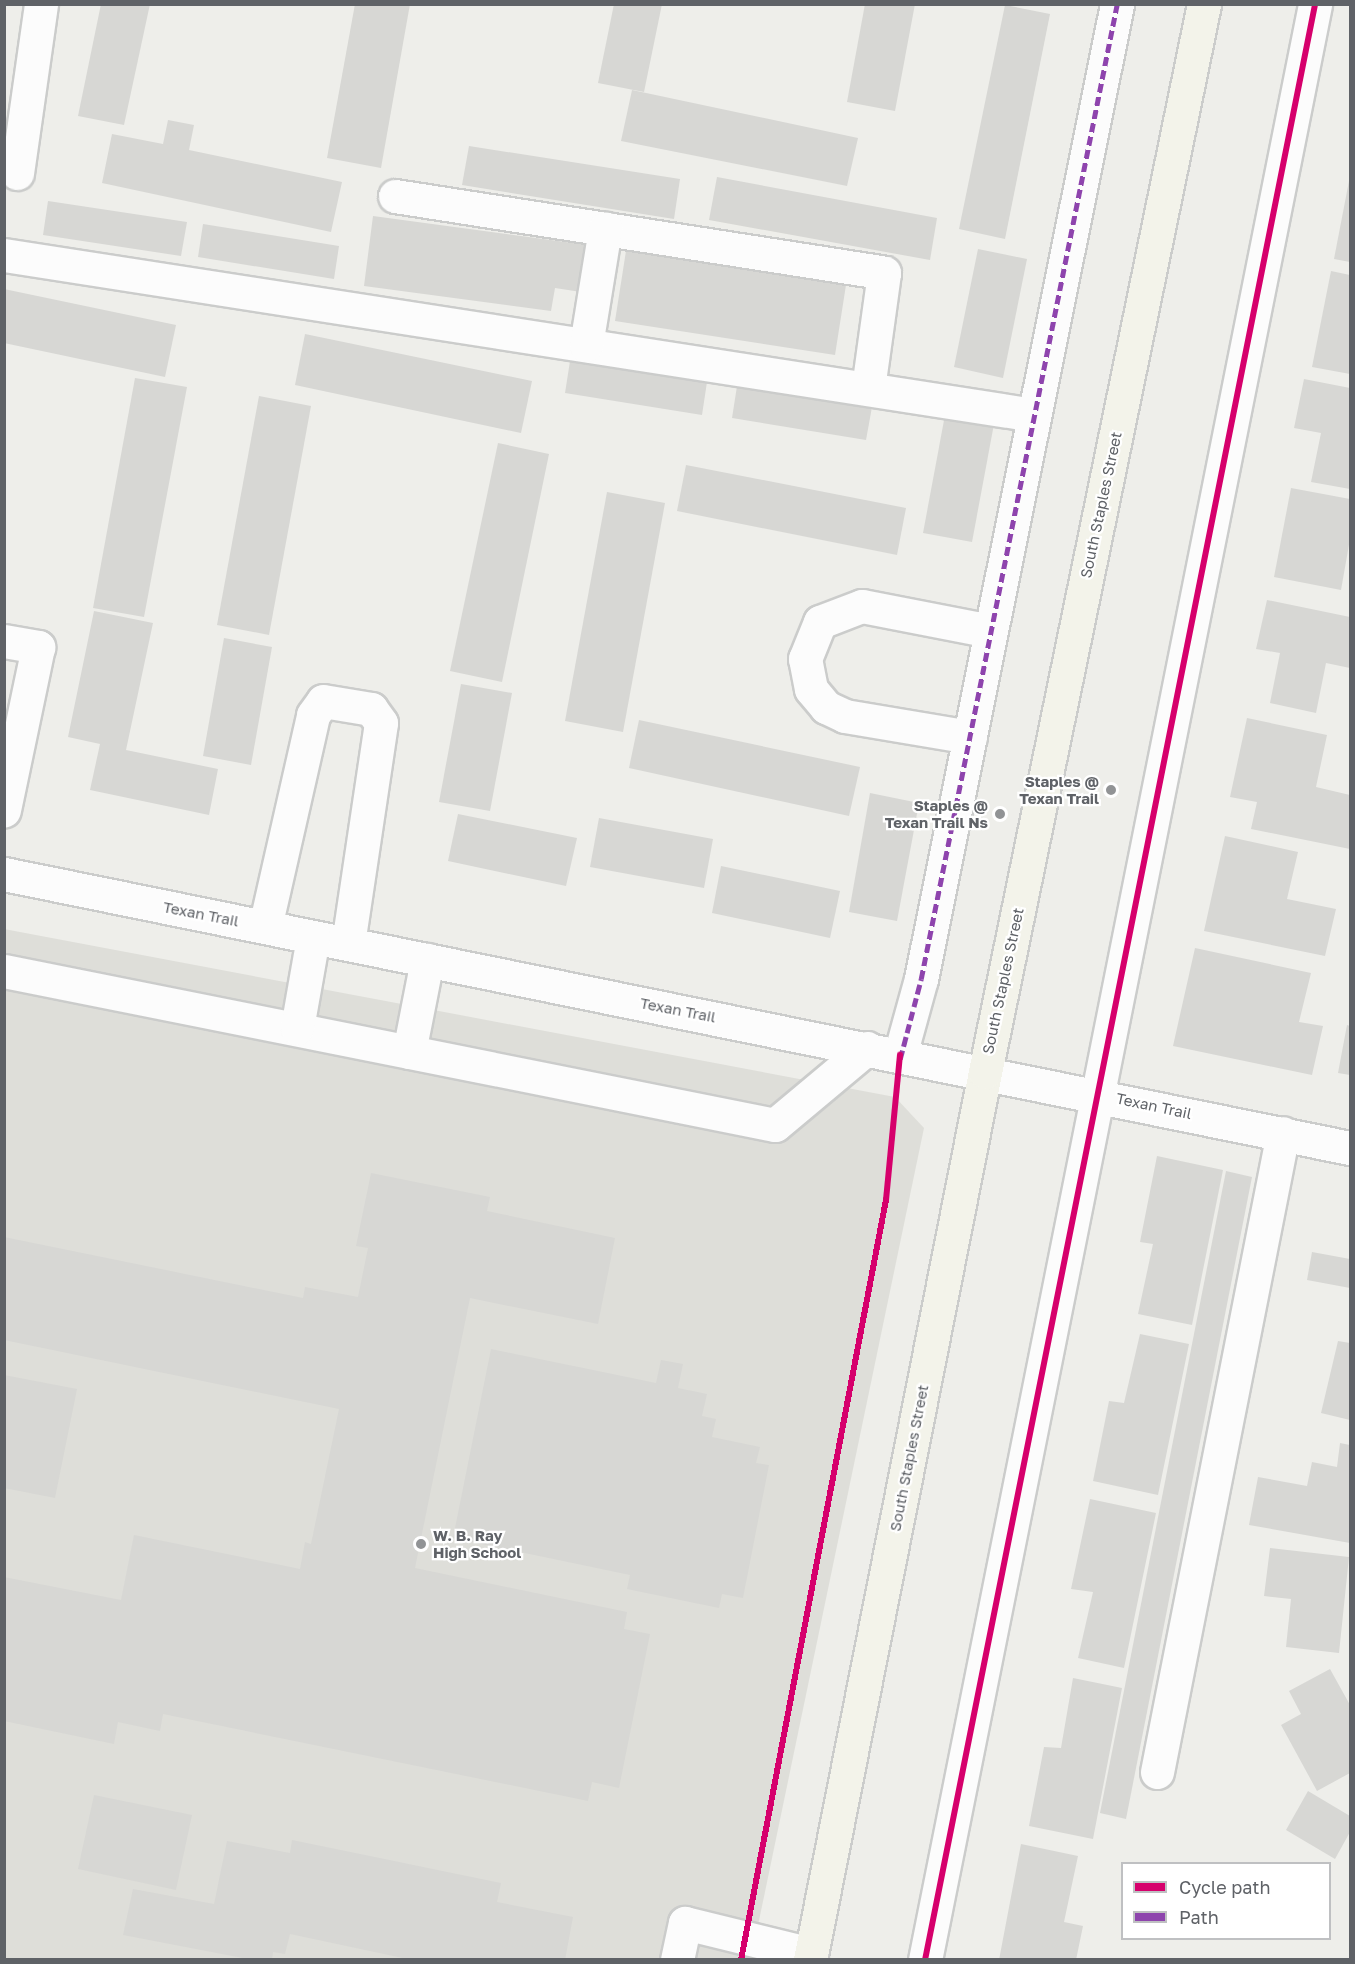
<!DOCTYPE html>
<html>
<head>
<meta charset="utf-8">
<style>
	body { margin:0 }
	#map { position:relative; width:1355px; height:1964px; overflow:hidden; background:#eeeeea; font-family:"Golos Text",sans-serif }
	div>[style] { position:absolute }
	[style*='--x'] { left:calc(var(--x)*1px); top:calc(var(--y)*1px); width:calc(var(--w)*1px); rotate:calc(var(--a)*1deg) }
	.education>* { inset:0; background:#deded9 }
	.building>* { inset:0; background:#d7d7d4 }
	.roads { filter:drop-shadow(2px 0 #cbcccb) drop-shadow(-2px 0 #cbcccb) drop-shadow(0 2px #cbcccb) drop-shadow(0 -2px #cbcccb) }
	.minor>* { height:33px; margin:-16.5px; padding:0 16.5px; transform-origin:16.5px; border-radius:16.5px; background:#fcfcfc }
	.major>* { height:33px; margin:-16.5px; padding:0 16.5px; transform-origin:16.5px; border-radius:16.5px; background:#f3f3ea }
	.quiet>* { height:4.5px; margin-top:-2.25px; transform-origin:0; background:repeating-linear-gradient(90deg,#8e44ad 0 9px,transparent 0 13.5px) }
	.cycleway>* { height:6px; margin:-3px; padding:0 3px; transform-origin:3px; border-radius:3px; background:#d6006c }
	.dots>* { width:16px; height:16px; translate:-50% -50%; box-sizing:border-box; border:3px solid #fff; border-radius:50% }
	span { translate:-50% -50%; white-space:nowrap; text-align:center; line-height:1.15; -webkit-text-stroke:4.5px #fff; paint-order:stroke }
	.street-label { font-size:15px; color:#5f6267 }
	.poi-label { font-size:15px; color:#5f6267; font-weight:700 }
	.right { translate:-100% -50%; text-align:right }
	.left { translate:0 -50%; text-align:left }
	.frame { position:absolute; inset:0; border:6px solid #5f6267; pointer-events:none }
	.legend { position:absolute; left:1121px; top:1862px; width:210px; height:78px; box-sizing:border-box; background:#fff; border:2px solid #bfc0c2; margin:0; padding:8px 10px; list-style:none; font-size:18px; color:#5f6267 }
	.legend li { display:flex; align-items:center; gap:12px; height:30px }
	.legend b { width:30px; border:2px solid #bfc0c2 }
</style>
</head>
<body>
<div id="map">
	<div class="education">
		<div style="clip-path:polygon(4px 929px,895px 1097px,924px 1128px,751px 1959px,5px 1959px)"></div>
	</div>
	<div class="building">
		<div style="clip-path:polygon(101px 4px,150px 4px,124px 125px,78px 116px)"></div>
		<div style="clip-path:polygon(355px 4px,410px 4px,381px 168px,327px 158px)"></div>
		<div style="clip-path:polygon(614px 4px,662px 4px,644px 92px,598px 83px)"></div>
		<div style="clip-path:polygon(865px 4px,915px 4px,895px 111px,847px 102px)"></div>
		<div style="clip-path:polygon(1005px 5px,1050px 14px,1005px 239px,959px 229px)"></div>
		<div style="clip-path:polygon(632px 90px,858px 138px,847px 186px,621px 141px)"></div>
		<div style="clip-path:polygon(168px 120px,194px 125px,189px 150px,342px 182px,331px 232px,102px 183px,112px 134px,163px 144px)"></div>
		<div style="clip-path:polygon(469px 146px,680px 179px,674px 219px,462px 185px)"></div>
		<div style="clip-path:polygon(717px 177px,937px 218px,930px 260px,709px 220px)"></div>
		<div style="clip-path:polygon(1349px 181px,1350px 181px,1350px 262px,1334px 259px)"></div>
		<div style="clip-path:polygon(48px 201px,187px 222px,181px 256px,43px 235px)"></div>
		<div style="clip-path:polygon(373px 216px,588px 245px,581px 292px,555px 288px,551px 311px,364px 286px)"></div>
		<div style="clip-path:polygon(203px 224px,339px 246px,334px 279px,198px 257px)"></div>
		<div style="clip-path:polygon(978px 249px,1027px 259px,1003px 378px,954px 367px)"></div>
		<div style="clip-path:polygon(626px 251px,846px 285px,835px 355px,615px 321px)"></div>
		<div style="clip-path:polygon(1331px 271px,1350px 275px,1350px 374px,1312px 367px)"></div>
		<div style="clip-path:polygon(4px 289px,176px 325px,165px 377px,4px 343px)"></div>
		<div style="clip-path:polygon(305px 334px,532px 381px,521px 433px,295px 385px)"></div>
		<div style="clip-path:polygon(570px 361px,707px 382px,702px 415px,565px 393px)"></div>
		<div style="clip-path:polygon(135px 378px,187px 387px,144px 617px,93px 608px)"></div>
		<div style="clip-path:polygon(1304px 379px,1350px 388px,1350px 489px,1311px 482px,1321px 433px,1294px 428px)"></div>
		<div style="clip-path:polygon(737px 386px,872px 407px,866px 440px,732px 418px)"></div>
		<div style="clip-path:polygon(259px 396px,311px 406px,269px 635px,217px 625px)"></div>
		<div style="clip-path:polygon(945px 415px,994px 424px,972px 542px,923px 533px)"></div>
		<div style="clip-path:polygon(498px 443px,549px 454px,502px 682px,450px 671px)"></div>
		<div style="clip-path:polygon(686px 465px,906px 508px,897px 555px,677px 511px)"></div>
		<div style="clip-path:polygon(1291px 488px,1350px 499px,1350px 539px,1341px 590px,1274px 577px)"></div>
		<div style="clip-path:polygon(607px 492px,665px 503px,623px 732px,565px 721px)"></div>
		<div style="clip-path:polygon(1267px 600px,1350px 617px,1350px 668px,1326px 663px,1316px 713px,1270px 703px,1280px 653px,1256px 649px)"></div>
		<div style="clip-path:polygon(94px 611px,153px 623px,126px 750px,218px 769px,209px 815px,90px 790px,100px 744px,68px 737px)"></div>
		<div style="clip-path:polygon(224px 638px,272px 647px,251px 765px,203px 756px)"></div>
		<div style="clip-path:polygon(461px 684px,512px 693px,490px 811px,439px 802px)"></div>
		<div style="clip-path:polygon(1247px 718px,1327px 735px,1316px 787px,1350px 795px,1350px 849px,1251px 829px,1257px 802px,1230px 797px)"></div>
		<div style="clip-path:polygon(639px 720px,860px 767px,849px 816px,629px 768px)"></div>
		<div style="clip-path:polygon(870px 793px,919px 803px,897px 921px,849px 912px)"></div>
		<div style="clip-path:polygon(458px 814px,577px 838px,566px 886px,448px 861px)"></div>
		<div style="clip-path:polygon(599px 818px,713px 839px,704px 888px,590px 867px)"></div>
		<div style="clip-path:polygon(1225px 836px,1298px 852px,1287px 899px,1336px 909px,1325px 956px,1204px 931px)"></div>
		<div style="clip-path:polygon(721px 866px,840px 891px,830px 938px,712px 913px)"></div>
		<div style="clip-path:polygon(1195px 948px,1311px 973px,1299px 1022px,1323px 1026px,1312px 1075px,1173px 1046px)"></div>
		<div style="clip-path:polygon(1347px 1025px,1350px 1026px,1350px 1075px,1338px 1073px)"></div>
		<div style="clip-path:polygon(1157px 1156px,1223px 1170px,1192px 1325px,1138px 1314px,1153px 1244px,1140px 1242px)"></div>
		<div style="clip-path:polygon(1226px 1171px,1252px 1177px,1126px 1819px,1100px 1813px)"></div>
		<div style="clip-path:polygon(371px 1173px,490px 1197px,487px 1211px,615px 1238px,598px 1324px,470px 1298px,415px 1568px,627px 1612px,624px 1629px,650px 1634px,619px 1788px,592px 1782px,588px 1801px,163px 1714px,160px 1731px,118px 1722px,114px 1744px,4px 1721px,4px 1577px,121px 1600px,134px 1535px,300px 1569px,305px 1542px,311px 1544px,339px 1409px,4px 1340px,4px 1237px,303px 1298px,305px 1287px,358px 1297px,368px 1248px,356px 1246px)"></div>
		<div style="clip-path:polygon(1312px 1252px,1350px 1259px,1350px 1288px,1307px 1280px)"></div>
		<div style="clip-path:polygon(1140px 1334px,1189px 1344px,1158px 1495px,1093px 1481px,1109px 1401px,1124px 1403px)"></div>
		<div style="clip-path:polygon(1338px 1341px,1350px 1343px,1350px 1420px,1321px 1413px)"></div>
		<div style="clip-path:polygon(491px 1349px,656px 1383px,661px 1360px,683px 1364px,678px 1388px,707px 1394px,702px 1416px,716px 1419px,712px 1437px,760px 1447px,756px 1463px,769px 1465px,743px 1598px,722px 1594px,719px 1608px,627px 1589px,630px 1575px,453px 1538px)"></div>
		<div style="clip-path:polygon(4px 1375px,77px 1389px,55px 1498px,4px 1488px)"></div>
		<div style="clip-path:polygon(1340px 1443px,1350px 1445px,1350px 1543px,1249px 1525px,1258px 1477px,1307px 1486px,1312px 1462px,1337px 1467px)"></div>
		<div style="clip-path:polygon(1090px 1499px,1156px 1513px,1124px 1668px,1078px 1658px,1093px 1592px,1071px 1589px)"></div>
		<div style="clip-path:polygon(1270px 1548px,1349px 1557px,1339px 1653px,1286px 1647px,1291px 1599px,1264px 1596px)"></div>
		<div style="clip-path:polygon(1330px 1669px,1350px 1705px,1350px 1773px,1317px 1791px,1281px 1725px,1301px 1714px,1289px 1691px)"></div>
		<div style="clip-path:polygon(1073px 1678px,1122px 1688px,1093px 1839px,1029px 1826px,1044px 1747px,1061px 1748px)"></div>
		<div style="clip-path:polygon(1308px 1791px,1350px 1816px,1350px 1832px,1335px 1859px,1286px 1830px)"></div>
		<div style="clip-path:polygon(94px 1795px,192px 1815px,176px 1890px,78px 1869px)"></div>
		<div style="clip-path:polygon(292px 1840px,501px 1883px,497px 1902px,573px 1917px,565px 1960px,412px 1960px,290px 1934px,285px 1954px,273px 1952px,272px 1960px,253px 1960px,123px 1935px,133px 1889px,214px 1904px,227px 1841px,290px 1853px)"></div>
		<div style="clip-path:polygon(1021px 1844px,1078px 1856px,1064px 1922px,1083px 1926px,1076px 1960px,999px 1960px)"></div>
	</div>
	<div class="roads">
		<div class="minor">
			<div style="--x:17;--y:173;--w:171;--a:-81.9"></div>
			<div style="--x:395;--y:196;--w:495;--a:8.9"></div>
			<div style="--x:884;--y:273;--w:117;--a:97.9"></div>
			<div style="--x:4;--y:255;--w:1042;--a:8.83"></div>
			<div style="--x:586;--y:345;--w:118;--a:-80.7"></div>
			<div style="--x:4;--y:641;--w:35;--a:10"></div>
			<div style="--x:38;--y:647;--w:167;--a:101.8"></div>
			<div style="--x:970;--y:737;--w:127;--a:-170.5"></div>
			<div style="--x:845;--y:716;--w:21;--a:-155"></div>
			<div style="--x:826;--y:707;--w:23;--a:-130"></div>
			<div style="--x:811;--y:689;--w:31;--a:-101"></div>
			<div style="--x:805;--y:659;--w:40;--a:-68"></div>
			<div style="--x:820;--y:622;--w:45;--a:-20.9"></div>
			<div style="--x:862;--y:606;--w:131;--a:11"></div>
			<div style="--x:4;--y:874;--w:1374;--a:11.51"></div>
			<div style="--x:265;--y:927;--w:217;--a:-77.2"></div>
			<div style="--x:313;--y:715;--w:17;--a:-54"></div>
			<div style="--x:323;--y:701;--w:49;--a:9.5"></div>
			<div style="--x:371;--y:709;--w:17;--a:54"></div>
			<div style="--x:381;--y:723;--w:223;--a:98.5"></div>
			<div style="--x:4;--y:971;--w:786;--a:11.3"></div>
			<div style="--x:775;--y:1125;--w:120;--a:-39.9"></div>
			<div style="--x:297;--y:1028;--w:92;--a:-80"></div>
			<div style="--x:409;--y:1052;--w:94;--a:-78.9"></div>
			<div style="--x:900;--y:1055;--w:79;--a:-74.6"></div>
			<div style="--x:921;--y:979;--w:995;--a:-78.63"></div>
			<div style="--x:1157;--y:1772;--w:651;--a:-78.85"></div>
			<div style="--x:677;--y:1960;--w:38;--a:-78"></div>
			<div style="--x:685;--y:1923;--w:130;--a:13.8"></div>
			<div style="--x:925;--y:1960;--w:1995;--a:-78.72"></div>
		</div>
		<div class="major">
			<div style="--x:810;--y:1960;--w:905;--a:-78.85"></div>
			<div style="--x:985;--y:1072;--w:1090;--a:-78.41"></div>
		</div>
	</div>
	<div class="quiet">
		<div style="--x:900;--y:1059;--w:83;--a:-75.3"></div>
		<div style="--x:921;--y:979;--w:995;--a:-78.63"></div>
	</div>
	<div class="cycleway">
		<div style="--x:741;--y:1960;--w:774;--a:-79.2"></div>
		<div style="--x:886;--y:1200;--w:146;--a:-84.5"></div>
		<div style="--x:925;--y:1960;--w:1995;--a:-78.72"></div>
	</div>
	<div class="dots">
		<div style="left:1111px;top:790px;background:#919395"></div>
		<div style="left:1000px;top:814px;background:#919395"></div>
		<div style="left:421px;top:1544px;background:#919395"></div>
	</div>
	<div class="street-label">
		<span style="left:1101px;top:505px;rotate:-78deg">South Staples Street</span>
		<span style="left:201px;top:914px;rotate:11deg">Texan Trail</span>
		<span style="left:1003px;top:981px;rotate:-78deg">South Staples Street</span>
		<span style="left:678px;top:1010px;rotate:11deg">Texan Trail</span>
		<span style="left:1154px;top:1106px;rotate:12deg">Texan Trail</span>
		<span style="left:909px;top:1458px;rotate:-79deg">South Staples Street</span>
	</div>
	<div class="poi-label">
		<span class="right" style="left:1099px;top:790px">Staples @<br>Texan Trail</span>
		<span class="right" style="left:988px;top:814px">Staples @<br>Texan Trail Ns</span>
		<span class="left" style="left:433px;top:1544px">W. B. Ray<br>High School</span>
	</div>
	<div class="frame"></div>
	<ul class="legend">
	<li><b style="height:8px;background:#d6006c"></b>Cycle path</li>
	<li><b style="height:8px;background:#8e44ad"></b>Path</li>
	</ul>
</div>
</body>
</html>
